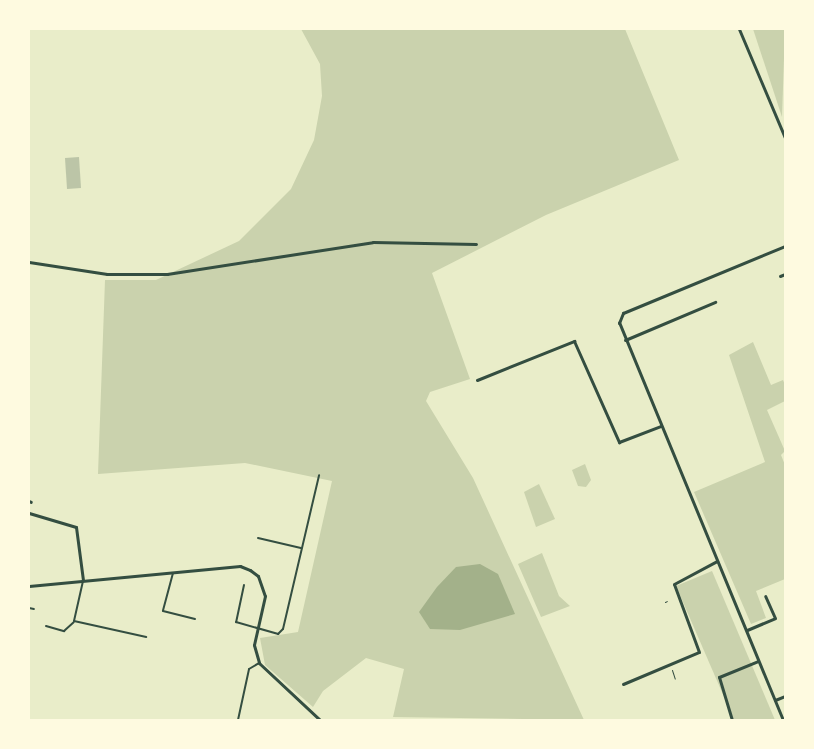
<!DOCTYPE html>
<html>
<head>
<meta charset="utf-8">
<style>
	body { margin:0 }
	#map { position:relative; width:814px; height:749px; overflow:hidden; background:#e9edc9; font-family:Montserrat,sans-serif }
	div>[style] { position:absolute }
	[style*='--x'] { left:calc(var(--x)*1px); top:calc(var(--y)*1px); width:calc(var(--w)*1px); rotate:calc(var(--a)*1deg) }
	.green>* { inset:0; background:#cad2ad }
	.water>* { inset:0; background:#a3b18a }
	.building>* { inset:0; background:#bcc5a7 }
	.path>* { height:1px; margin:-0.5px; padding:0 0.5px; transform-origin:0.5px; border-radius:0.5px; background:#344e41 }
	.service>* { height:2px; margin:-1px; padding:0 1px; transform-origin:1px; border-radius:1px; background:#344e41 }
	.minor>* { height:3px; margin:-1.5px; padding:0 1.5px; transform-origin:1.5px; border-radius:1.5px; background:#344e41 }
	span { translate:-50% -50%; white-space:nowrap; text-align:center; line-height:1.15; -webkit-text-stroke:5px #fefae0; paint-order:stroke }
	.frame { position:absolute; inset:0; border:30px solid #fefae0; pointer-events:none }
</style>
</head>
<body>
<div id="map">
	<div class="green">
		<div style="clip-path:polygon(301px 29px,625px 29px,679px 160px,546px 215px,432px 273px,470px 379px,430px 392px,426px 401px,473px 478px,584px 720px,393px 717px,404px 669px,366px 658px,323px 691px,313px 707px,265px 665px,260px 638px,298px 632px,332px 481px,245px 463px,98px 474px,105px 280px,156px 280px,239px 241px,291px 189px,314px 140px,322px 96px,320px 64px)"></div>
		<div style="clip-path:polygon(753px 29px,785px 29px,782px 117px)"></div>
		<div style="clip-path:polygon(753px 342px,771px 385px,783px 380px,785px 385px,785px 401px,767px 410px,785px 451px,781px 455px,785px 465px,785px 579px,756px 591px,766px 618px,751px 624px,694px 492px,765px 462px,729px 355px)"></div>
		<div style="clip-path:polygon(585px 464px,591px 480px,586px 487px,578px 486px,572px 470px)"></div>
		<div style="clip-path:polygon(539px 484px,555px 519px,536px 527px,524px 492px)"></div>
		<div style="clip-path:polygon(542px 553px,559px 596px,570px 606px,541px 617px,518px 564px)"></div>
		<div style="clip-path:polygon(712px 571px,775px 720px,734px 720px,676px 586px)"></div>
	</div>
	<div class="water">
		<div style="clip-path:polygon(480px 564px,498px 574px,515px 614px,460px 630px,430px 629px,419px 612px,437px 587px,456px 567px)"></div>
	</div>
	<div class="building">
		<div style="clip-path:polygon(79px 157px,81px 188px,67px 189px,65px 158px)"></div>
	</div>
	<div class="path">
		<div style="--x:665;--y:602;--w:2;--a:-27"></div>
		<div style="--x:672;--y:670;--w:9;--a:72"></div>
	</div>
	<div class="service">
		<div style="--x:258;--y:538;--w:44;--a:13.1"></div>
		<div style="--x:173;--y:573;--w:39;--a:105"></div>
		<div style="--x:163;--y:611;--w:33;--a:14"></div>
		<div style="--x:83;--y:581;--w:41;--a:102.7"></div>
		<div style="--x:74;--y:621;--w:74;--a:12.5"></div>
		<div style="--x:244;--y:585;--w:38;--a:102"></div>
		<div style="--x:236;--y:622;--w:44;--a:15.9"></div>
		<div style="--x:278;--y:634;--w:7;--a:-45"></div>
		<div style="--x:283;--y:629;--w:158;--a:-76.8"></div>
		<div style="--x:29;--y:608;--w:5;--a:11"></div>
		<div style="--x:46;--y:626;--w:19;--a:16"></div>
		<div style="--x:64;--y:631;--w:13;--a:-42"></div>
		<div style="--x:238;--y:720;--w:52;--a:-77.8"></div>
		<div style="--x:249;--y:669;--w:12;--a:-31"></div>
	</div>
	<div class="minor">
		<div style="--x:739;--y:29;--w:118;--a:67.1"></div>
		<div style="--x:29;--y:262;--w:79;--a:8.7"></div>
		<div style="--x:107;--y:274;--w:60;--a:0"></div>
		<div style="--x:167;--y:274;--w:208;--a:-8.8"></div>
		<div style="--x:373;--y:242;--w:103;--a:1.1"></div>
		<div style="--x:780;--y:276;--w:5;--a:-22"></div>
		<div style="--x:625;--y:340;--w:98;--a:-22.9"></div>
		<div style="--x:477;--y:380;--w:105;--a:-21.9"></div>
		<div style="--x:574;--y:341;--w:111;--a:66"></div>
		<div style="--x:619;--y:442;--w:45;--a:-20.9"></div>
		<div style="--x:29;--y:501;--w:2;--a:27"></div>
		<div style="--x:29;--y:513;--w:49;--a:16.6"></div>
		<div style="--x:76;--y:527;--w:53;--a:82.5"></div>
		<div style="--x:29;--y:586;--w:212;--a:-5.4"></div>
		<div style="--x:240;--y:566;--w:11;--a:22"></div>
		<div style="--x:250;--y:570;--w:10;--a:37"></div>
		<div style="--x:258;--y:576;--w:21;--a:71"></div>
		<div style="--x:265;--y:596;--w:50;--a:102.7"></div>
		<div style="--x:254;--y:645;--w:19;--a:74"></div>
		<div style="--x:259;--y:663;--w:83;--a:43.1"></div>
		<div style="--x:747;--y:630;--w:30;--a:-23"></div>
		<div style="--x:775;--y:618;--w:24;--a:-114"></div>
		<div style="--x:623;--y:684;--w:82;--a:-22.8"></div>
		<div style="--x:699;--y:652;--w:72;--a:-110.2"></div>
		<div style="--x:674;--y:584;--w:49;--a:-28.1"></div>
		<div style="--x:775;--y:700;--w:11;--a:-22"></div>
		<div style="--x:732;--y:720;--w:45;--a:-106.8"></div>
		<div style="--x:719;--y:677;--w:42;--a:-22.3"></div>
		<div style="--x:783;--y:720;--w:430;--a:-112.4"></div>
		<div style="--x:619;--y:323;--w:11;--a:-68"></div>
		<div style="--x:623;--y:313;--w:175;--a:-22.5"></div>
	</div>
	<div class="frame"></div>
</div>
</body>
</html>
